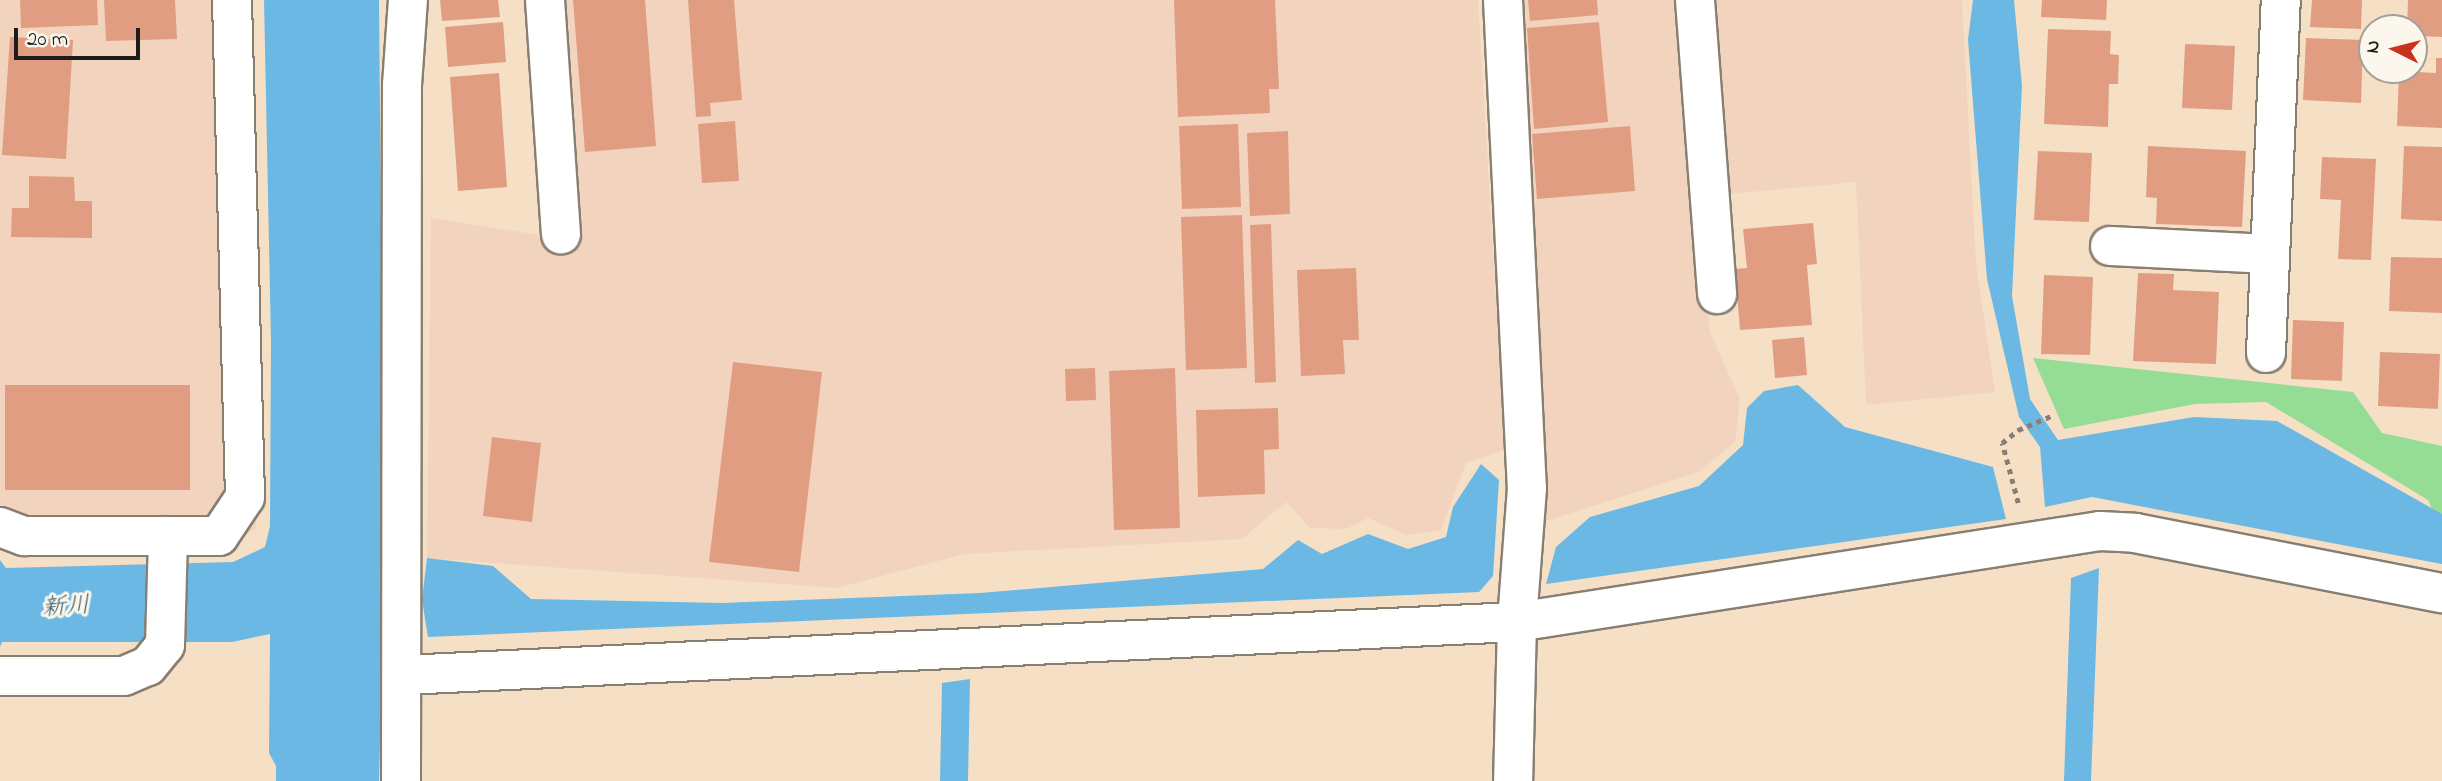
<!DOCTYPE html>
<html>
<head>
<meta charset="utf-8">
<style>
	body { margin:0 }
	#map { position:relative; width:2442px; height:781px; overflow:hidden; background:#f5e0c6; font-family:"Indie Flower","Klee One",sans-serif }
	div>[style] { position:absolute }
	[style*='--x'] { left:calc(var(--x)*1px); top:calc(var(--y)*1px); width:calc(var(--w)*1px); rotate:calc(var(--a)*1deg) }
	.built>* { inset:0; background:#f2d4be }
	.green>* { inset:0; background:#95dc95 }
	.water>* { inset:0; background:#6bb8e5 }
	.building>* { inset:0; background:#e19d82 }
	.path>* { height:4.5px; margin-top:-2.25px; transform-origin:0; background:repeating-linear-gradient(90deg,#887e71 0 5px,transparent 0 10px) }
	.roads { filter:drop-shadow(2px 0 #887e71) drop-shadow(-2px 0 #887e71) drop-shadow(0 2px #887e71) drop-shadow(0 -2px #887e71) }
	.minor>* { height:38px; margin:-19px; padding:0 19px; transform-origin:19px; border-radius:19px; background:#fff }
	span { translate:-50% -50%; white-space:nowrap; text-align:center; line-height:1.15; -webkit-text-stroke:6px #fbf7ec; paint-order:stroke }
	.water-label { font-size:24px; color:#3c5a6c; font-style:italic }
	.north { position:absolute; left:2358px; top:14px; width:70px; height:70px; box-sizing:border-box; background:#fbf7ec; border:2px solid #a29f99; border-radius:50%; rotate:276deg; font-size:19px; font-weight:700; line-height:28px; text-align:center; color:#1c1c1c }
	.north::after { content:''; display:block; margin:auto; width:24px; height:32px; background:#c8321e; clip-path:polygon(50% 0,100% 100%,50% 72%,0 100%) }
	.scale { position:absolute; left:14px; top:28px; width:126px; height:32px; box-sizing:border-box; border:4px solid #1c1c1c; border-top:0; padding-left:9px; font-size:21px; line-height:24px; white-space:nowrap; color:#1c1c1c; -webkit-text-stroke:5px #fbf7ec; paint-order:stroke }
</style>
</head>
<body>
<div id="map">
	<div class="built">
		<div style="clip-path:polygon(0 0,249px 0,256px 529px,221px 549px,0 547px)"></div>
		<div style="clip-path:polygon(562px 0,1478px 0,1505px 450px,1466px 463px,1441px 530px,1406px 535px,1368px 518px,1346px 529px,1310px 528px,1286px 502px,1242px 539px,964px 554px,837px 588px,427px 558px,431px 218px,578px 241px)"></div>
		<div style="clip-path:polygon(1516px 0,1962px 0,1976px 264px,1995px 392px,1866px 405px,1856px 182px,1698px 197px,1710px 332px,1740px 399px,1735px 442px,1699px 472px,1540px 523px)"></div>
	</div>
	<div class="green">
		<div style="clip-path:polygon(2033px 358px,2353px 392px,2382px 433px,2442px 446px,2442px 514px,2434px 513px,2428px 500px,2266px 402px,2195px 404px,2064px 429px)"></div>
	</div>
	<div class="water">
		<div style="clip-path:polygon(264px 0,379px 0,384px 598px,379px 781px,276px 781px,276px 766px,269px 753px,270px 634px,232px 642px,2px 642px,0 647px,0 560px,6px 568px,233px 562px,265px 547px,270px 526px,271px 342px)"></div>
		<div style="clip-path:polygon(1973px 0,2014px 0,2022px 86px,2012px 296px,2030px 399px,2058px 440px,2194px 417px,2277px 421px,2442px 514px,2442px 564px,2092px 497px,2045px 507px,2040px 447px,2019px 417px,1987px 279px,1968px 40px)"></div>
		<div style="clip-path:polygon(1798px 385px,1845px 427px,1993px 467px,2006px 519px,1546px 584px,1556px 547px,1590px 517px,1699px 486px,1743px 445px,1747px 408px,1764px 391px)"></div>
		<div style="clip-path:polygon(1481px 464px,1499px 480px,1493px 576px,1479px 592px,428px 637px,422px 600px,427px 558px,493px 566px,531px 599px,722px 603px,980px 593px,1263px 569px,1298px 540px,1322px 554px,1368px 534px,1408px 549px,1446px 537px,1453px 507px)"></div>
		<div style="clip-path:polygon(2099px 568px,2091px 781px,2064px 781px,2071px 578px)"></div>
		<div style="clip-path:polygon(970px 679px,968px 781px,940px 781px,942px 683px)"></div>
	</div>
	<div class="building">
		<div style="clip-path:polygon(20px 0,97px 0,98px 25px,21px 28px)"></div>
		<div style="clip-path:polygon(104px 0,175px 0,177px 39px,106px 41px)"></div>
		<div style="clip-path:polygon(440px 0,498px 0,500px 17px,442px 21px)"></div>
		<div style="clip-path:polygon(573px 0,645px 0,656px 146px,585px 152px)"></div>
		<div style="clip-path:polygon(688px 0,734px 0,742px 100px,710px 103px,711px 116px,696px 117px)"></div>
		<div style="clip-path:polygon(1174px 0,1275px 0,1279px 89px,1269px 89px,1270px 113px,1178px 117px)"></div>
		<div style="clip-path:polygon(1528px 0,1597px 0,1598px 15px,1530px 21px)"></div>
		<div style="clip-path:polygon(2042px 0,2107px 0,2106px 20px,2041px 17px)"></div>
		<div style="clip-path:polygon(2312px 0,2362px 0,2361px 29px,2310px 27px)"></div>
		<div style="clip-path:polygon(2408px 0,2442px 0,2442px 37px,2414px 36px,2414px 28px,2407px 28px)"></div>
		<div style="clip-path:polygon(503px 22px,506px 62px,448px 67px,445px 27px)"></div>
		<div style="clip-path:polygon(1599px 22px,1608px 122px,1534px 129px,1527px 28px)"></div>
		<div style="clip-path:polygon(2048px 29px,2111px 31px,2110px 54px,2119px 55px,2118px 84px,2109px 84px,2108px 127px,2044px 124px)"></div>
		<div style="clip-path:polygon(10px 37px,73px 40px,66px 159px,2px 155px)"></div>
		<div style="clip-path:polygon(2306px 38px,2363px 40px,2361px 103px,2303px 100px)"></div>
		<div style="clip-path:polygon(2185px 44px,2235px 46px,2232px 110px,2182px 108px)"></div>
		<div style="clip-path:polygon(2436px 58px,2442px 58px,2442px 128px,2397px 126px,2399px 71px,2436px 73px)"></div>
		<div style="clip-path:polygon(499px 73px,507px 187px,458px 191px,450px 77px)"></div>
		<div style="clip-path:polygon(735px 121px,739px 181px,702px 183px,698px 124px)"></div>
		<div style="clip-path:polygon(1238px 124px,1241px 207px,1182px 209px,1179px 126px)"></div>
		<div style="clip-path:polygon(1630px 126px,1635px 191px,1537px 199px,1532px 134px)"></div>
		<div style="clip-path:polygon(1288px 131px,1290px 214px,1250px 216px,1247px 133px)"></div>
		<div style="clip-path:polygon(2148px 146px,2246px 151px,2242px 227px,2156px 224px,2157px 198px,2146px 197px)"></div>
		<div style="clip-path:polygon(2404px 146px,2442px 147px,2442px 221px,2401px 219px)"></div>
		<div style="clip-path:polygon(2038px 151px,2092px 153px,2089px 222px,2034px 220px)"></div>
		<div style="clip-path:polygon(2322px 157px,2376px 159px,2371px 260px,2338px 259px,2341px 200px,2320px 199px)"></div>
		<div style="clip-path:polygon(29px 176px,74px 177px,75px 201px,92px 201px,92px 238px,11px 237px,12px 208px,29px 208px)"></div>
		<div style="clip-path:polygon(1242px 215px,1247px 368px,1186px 370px,1181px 217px)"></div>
		<div style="clip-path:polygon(1813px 223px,1817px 264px,1807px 265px,1812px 325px,1740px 330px,1735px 269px,1747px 268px,1743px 229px)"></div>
		<div style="clip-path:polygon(1271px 224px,1276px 382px,1255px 383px,1250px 225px)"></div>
		<div style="clip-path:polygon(2391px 257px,2442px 258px,2442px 313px,2389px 311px)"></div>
		<div style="clip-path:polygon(1356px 268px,1359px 340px,1343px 340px,1345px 374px,1301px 376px,1297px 270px)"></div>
		<div style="clip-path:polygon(2138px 273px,2174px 274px,2173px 290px,2219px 292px,2216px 364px,2133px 361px)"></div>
		<div style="clip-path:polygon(2044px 275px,2093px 277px,2090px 355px,2041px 354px)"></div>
		<div style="clip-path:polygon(2293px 320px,2344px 322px,2342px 381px,2291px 379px)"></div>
		<div style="clip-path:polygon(1804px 337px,1807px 375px,1775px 378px,1772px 340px)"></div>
		<div style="clip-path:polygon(2380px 352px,2440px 354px,2438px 409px,2378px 406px)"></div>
		<div style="clip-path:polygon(733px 362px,822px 372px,799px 572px,709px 562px)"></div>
		<div style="clip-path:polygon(1095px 368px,1096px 400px,1066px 401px,1065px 369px)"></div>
		<div style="clip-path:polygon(1175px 368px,1180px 528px,1114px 530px,1109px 371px)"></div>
		<div style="clip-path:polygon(5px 385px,190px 385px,190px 490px,5px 490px)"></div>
		<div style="clip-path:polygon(1278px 408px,1279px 449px,1264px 450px,1265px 494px,1198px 497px,1196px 410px)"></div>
		<div style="clip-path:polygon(492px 437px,541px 443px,532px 522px,483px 516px)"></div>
	</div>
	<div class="path">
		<div style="--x:2018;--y:503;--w:62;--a:-104.9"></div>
		<div style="--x:2002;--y:443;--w:21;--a:-39"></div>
		<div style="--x:2018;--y:430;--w:39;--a:-23"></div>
	</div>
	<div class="roads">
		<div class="minor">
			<div style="--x:545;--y:0;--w:235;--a:86.1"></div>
			<div style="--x:1503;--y:0;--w:489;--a:87.2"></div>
			<div style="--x:1527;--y:488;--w:134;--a:94.3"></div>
			<div style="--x:1517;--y:622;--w:159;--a:91.4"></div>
			<div style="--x:1695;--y:0;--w:295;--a:85.7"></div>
			<div style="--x:2110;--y:246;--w:160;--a:2.9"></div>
			<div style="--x:2266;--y:353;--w:353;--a:-87.6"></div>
			<div style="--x:0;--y:527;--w:26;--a:21"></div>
			<div style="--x:24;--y:536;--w:195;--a:0"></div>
			<div style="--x:219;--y:536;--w:47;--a:-56.3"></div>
			<div style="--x:245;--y:497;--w:497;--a:-91.5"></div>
			<div style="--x:404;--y:675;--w:1114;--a:-2.73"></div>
			<div style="--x:1517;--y:622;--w:590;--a:-8.87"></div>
			<div style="--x:2100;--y:531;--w:35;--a:3"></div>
			<div style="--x:2135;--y:533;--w:313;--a:11.1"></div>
			<div style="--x:0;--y:676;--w:124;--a:0"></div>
			<div style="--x:124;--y:676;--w:26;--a:-23"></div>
			<div style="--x:148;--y:666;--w:27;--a:-51"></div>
			<div style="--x:165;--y:645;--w:109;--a:-88.4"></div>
			<div style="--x:401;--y:781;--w:696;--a:-89.92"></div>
			<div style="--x:402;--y:85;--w:85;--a:-86"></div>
		</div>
	</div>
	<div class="water-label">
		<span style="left:66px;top:608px;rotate:-4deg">新川</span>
	</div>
	<div class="north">N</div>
	<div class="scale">20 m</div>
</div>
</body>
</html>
